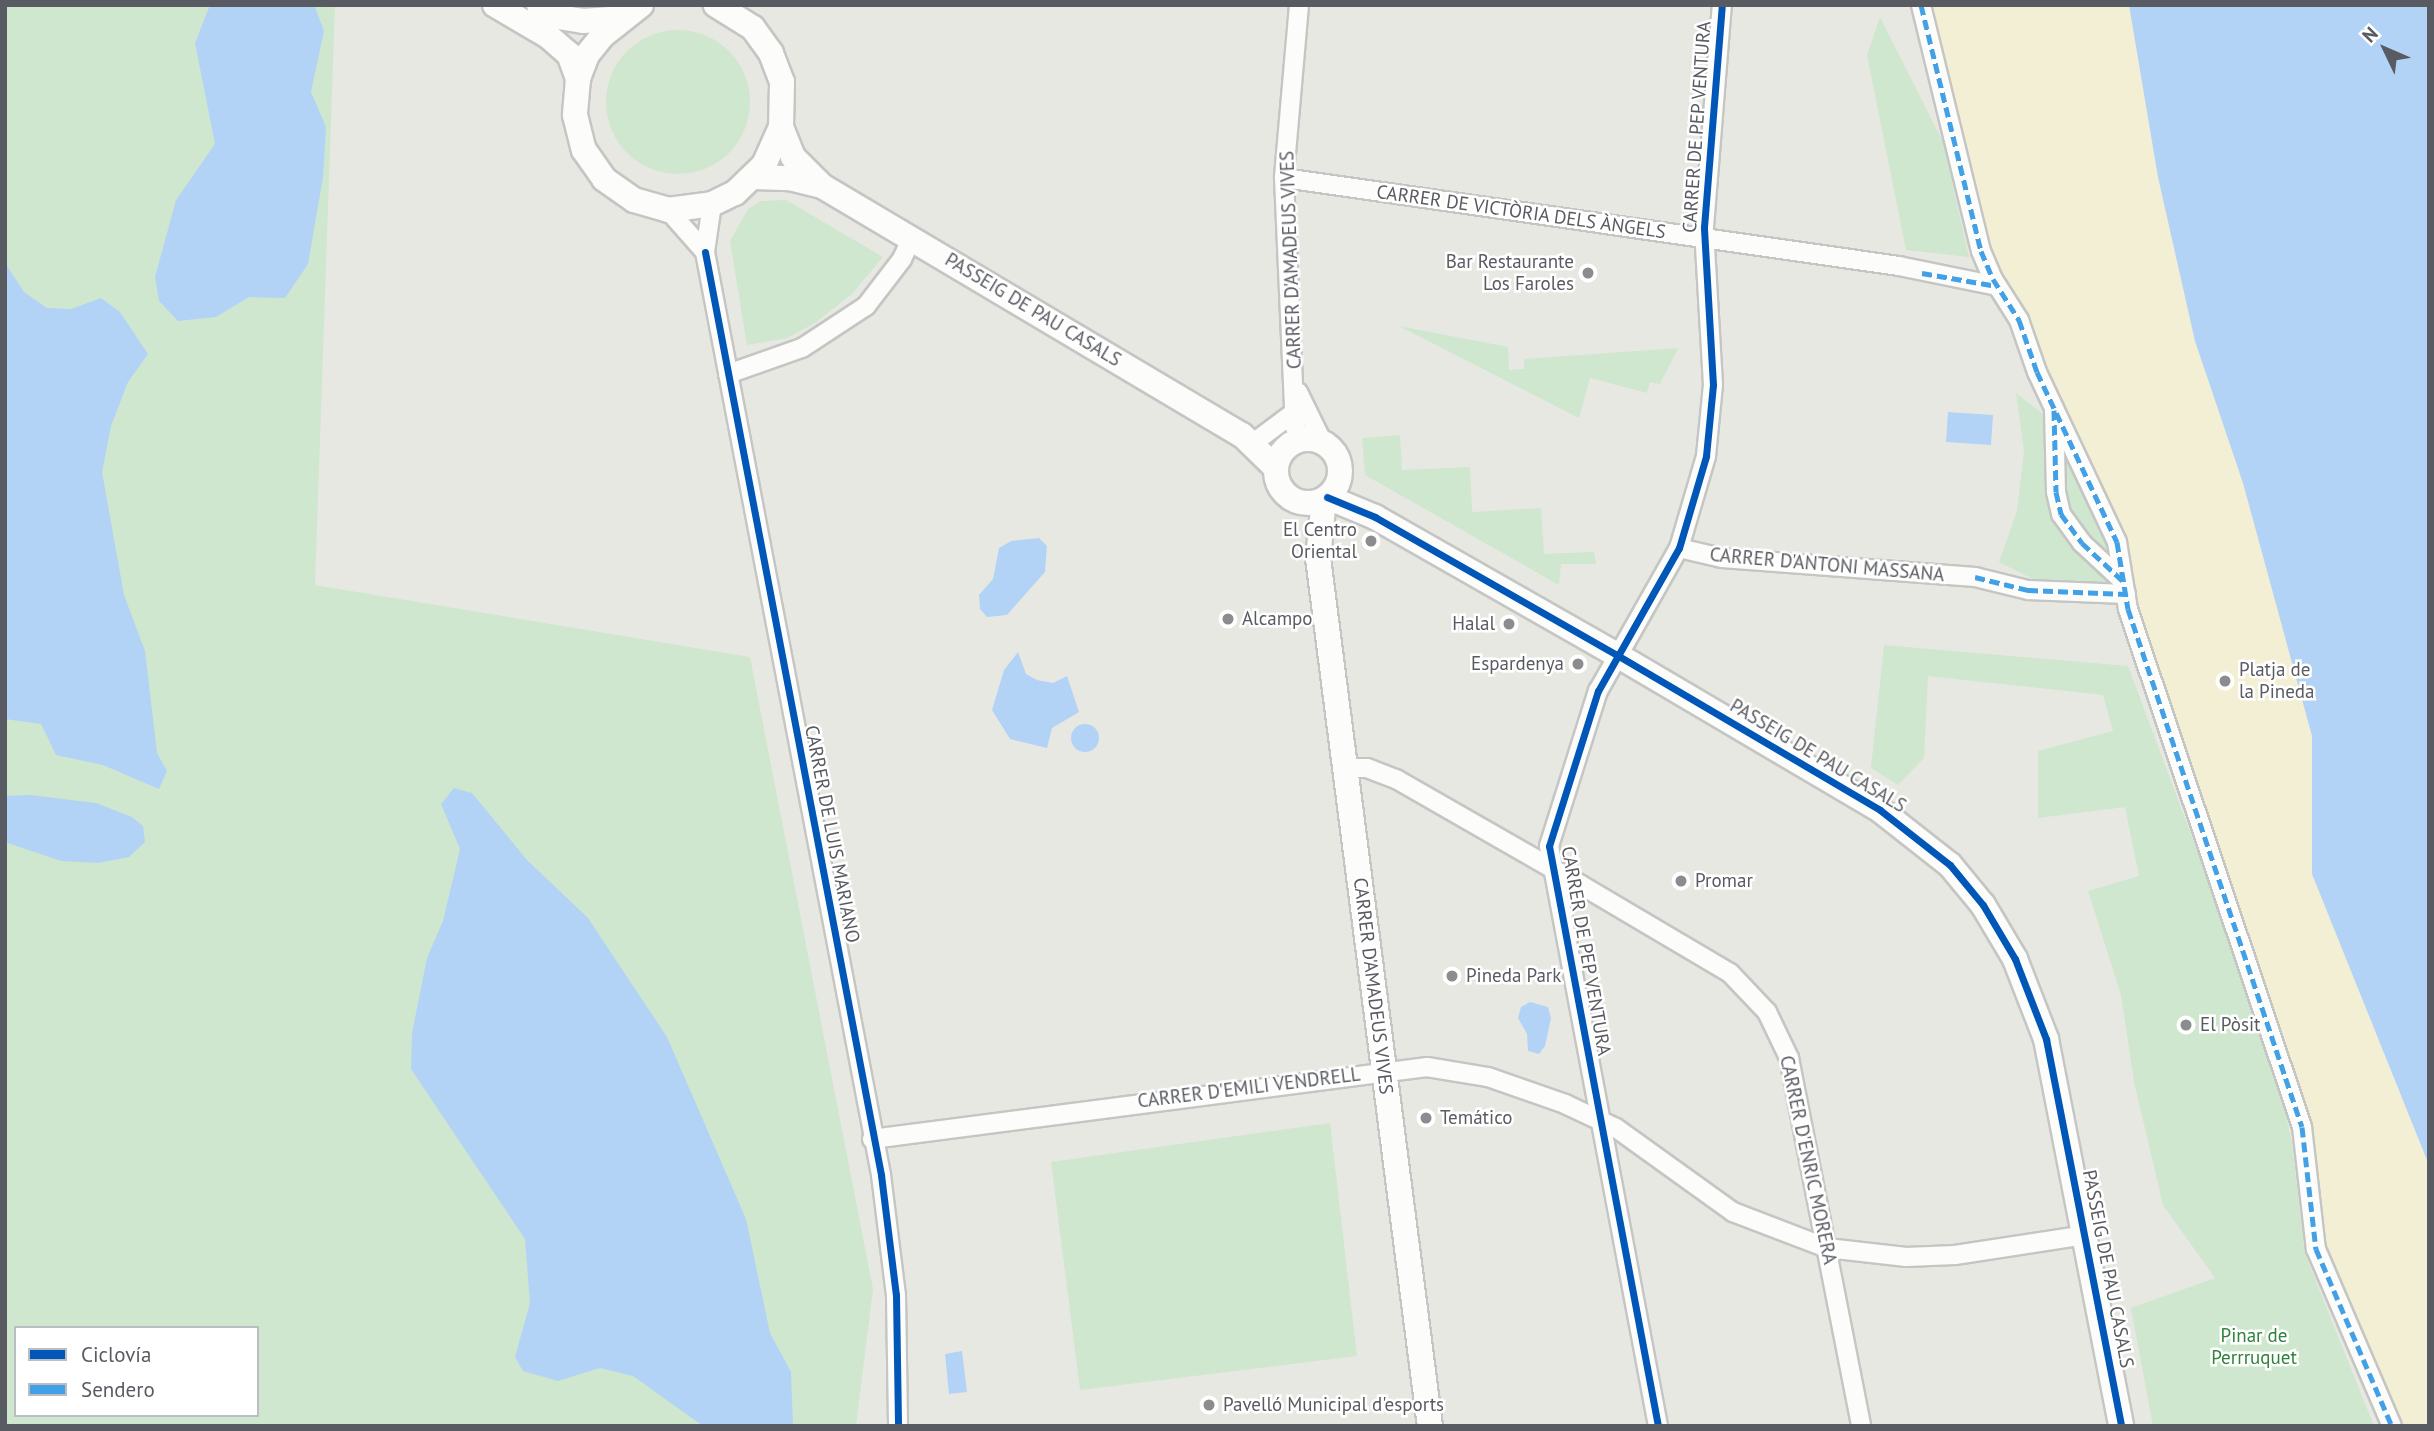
<!DOCTYPE html>
<html>
<head>
<meta charset="utf-8">
<style>
	body { margin:0 }
	#map { position:relative; width:2434px; height:1431px; overflow:hidden; background:#e8e8e2; font-family:"PT Sans",sans-serif }
	div>[style] { position:absolute }
	[style*='--x'] { left:calc(var(--x)*1px); top:calc(var(--y)*1px); width:calc(var(--w)*1px); rotate:calc(var(--a)*1deg) }
	.green>* { inset:0; background:#cee7ce }
	.round { border-radius:50% }
	.sand>* { inset:0; background:#f3efd5 }
	.water>* { inset:0; background:#b3d3f6 }
	.roads { filter:drop-shadow(2px 0 #c5c6c4) drop-shadow(-2px 0 #c5c6c4) drop-shadow(0 2px #c5c6c4) drop-shadow(0 -2px #c5c6c4) }
	.street>* { height:18px; margin:-9px; padding:0 9px; transform-origin:9px; border-radius:9px; background:#fcfcfb }
	.secondary>* { height:24px; margin:-12px; padding:0 12px; transform-origin:12px; border-radius:12px; background:#fcfcfb }
	.secondary>.ring { margin:-12px; padding:0; box-sizing:content-box; background:none; border:24px solid #fcfcfb; border-radius:50% }
	.quiet>* { height:5px; margin-top:-2.5px; transform-origin:0; background:repeating-linear-gradient(90deg,#42a1e6 0 10px,transparent 0 15px) }
	.cycleway>* { height:7px; margin:-3.5px; padding:0 3.5px; transform-origin:3.5px; border-radius:3.5px; background:#0057b8 }
	.dots>* { width:19px; height:19px; translate:-50% -50%; box-sizing:border-box; border:4px solid #fff; border-radius:50% }
	span { translate:-50% -50%; white-space:nowrap; text-align:center; line-height:1.15; -webkit-text-stroke:5px #fff; paint-order:stroke }
	.street-label { font-size:19px; color:#585b61 }
	.poi-label { font-size:19px; color:#585b61 }
	.right { translate:-100% -50%; text-align:right }
	.left { translate:0 -50%; text-align:left }
	.park-label { font-size:19px; color:#2e823a }
	.frame { position:absolute; inset:0; border:7px solid #585b61; pointer-events:none }
	.legend { position:absolute; left:14px; top:1326px; width:245px; height:91px; box-sizing:border-box; background:#fff; border:2px solid #bcbdc0; margin:0; padding:9px 12px; list-style:none; font-size:21px; color:#585b61 }
	.legend li { display:flex; align-items:center; gap:14px; height:35px }
	.legend b { width:35px; border:2px solid #bcbdc0 }
	.north { position:absolute; left:2350px; top:14px; width:70px; height:70px; -webkit-text-stroke:5px #fff; paint-order:stroke; rotate:314deg; font-size:19px; font-weight:700; line-height:28px; text-align:center; color:#585b61 }
	.north::after { content:''; display:block; margin:auto; width:24px; height:32px; background:#585b61; clip-path:polygon(50% 0,100% 100%,50% 72%,0 100%) }
</style>
</head>
<body>
<div id="map">
	<div class="green">
		<div style="clip-path:polygon(evenodd,5px 5px,335px 5px,315px 585px,750px 657px,873px 1289px,856px 1426px,5px 1426px,5px 5px,16px 1328px,257px 1328px,257px 1415px,16px 1415px,16px 1328px)"></div>
		<div style="clip-path:polygon(1880px 17px,1943px 142px,1969px 257px,1906px 250px,1867px 55px)"></div>
		<div class="round" style="left:606px;top:30px;width:144px;height:144px"></div>
		<div style="clip-path:polygon(786px 200px,883px 257px,852px 294px,815px 323px,787px 338px,747px 345px,730px 241px,748px 209px,761px 201px)"></div>
		<div style="clip-path:polygon(1399px 326px,1508px 347px,1509px 370px,1524px 369px,1524px 359px,1678px 348px,1660px 384px,1650px 382px,1647px 393px,1590px 378px,1579px 418px)"></div>
		<div style="clip-path:polygon(2016px 393px,2053px 422px,2103px 524px,2112px 589px,2043px 584px,1999px 562px,2017px 511px,2024px 451px)"></div>
		<div style="clip-path:polygon(1400px 435px,1402px 470px,1470px 467px,1472px 512px,1541px 508px,1544px 554px,1594px 552px,1596px 564px,1561px 564px,1559px 585px,1365px 475px,1362px 438px)"></div>
		<div style="clip-path:polygon(1884px 645px,2128px 666px,2275px 1059px,2292px 1144px,2305px 1254px,2374px 1426px,2153px 1426px,2131px 1308px,2215px 1278px,2163px 1205px,2134px 1082px,2121px 995px,2088px 891px,2139px 876px,2125px 807px,2038px 818px,2038px 751px,2113px 731px,2103px 695px,1928px 676px,1924px 758px,1898px 785px,1871px 768px)"></div>
		<div style="clip-path:polygon(1330px 1123px,1357px 1356px,1080px 1390px,1051px 1162px)"></div>
	</div>
	<div class="sand">
		<div style="clip-path:polygon(1921px 5px,2129px 5px,2158px 177px,2195px 341px,2243px 483px,2312px 736px,2312px 874px,2429px 1165px,2429px 1426px,2392px 1426px,2316px 1249px,2302px 1127px,2128px 609px,2117px 542px,1993px 279px)"></div>
	</div>
	<div class="water">
		<div style="clip-path:polygon(210px 5px,315px 7px,324px 31px,311px 92px,326px 127px,323px 177px,308px 264px,285px 298px,249px 297px,216px 317px,178px 321px,159px 301px,155px 277px,176px 200px,215px 144px,195px 43px)"></div>
		<div style="clip-path:polygon(2129px 5px,2429px 5px,2429px 1165px,2312px 874px,2312px 736px,2243px 483px,2195px 341px,2158px 177px)"></div>
		<div style="clip-path:polygon(5px 263px,24px 292px,47px 308px,71px 309px,101px 298px,120px 312px,148px 354px,128px 382px,111px 426px,102px 472px,124px 595px,145px 651px,157px 753px,167px 771px,159px 789px,103px 765px,56px 755px,41px 724px,5px 719px)"></div>
		<div style="clip-path:polygon(1948px 412px,1993px 415px,1991px 445px,1946px 442px)"></div>
		<div style="clip-path:polygon(1039px 538px,1047px 546px,1045px 572px,1007px 615px,987px 617px,980px 609px,979px 595px,993px 579px,999px 548px,1011px 541px)"></div>
		<div style="clip-path:polygon(1018px 652px,1026px 674px,1037px 680px,1053px 683px,1067px 676px,1079px 712px,1052px 728px,1047px 748px,1010px 739px,992px 710px,1004px 670px)"></div>
		<div class="round" style="left:1071px;top:724px;width:28px;height:28px"></div>
		<div style="clip-path:polygon(454px 788px,472px 793px,527px 860px,588px 918px,667px 1037px,746px 1219px,770px 1333px,791px 1372px,793px 1426px,703px 1426px,633px 1376px,600px 1368px,558px 1381px,523px 1371px,515px 1357px,530px 1303px,525px 1239px,411px 1069px,412px 1033px,427px 958px,443px 921px,460px 849px,441px 804px)"></div>
		<div style="clip-path:polygon(30px 795px,96px 803px,132px 817px,143px 826px,145px 842px,129px 857px,98px 863px,61px 861px,5px 842px,5px 796px)"></div>
		<div style="clip-path:polygon(1530px 1002px,1548px 1007px,1551px 1018px,1545px 1046px,1539px 1054px,1528px 1051px,1527px 1034px,1518px 1018px,1521px 1007px)"></div>
		<div style="clip-path:polygon(962px 1351px,967px 1392px,949px 1394px,945px 1354px)"></div>
	</div>
	<div class="roads">
		<div class="street">
			<div style="--x:1299;--y:5;--w:174;--a:95"></div>
			<div style="--x:1284;--y:178;--w:249;--a:87.5"></div>
			<div style="--x:1295;--y:427;--w:13;--a:63"></div>
			<div style="--x:1921;--y:5;--w:253;--a:76.3"></div>
			<div style="--x:1981;--y:251;--w:30;--a:67"></div>
			<div style="--x:1993;--y:279;--w:49;--a:57.6"></div>
			<div style="--x:2019;--y:320;--w:55;--a:70.9"></div>
			<div style="--x:2037;--y:372;--w:188;--a:64.8"></div>
			<div style="--x:2117;--y:542;--w:68;--a:80.7"></div>
			<div style="--x:2128;--y:609;--w:546;--a:71.43"></div>
			<div style="--x:2302;--y:1127;--w:123;--a:83.5"></div>
			<div style="--x:2316;--y:1249;--w:193;--a:66.8"></div>
			<div style="--x:1284;--y:178;--w:621;--a:8.14"></div>
			<div style="--x:1899;--y:266;--w:100;--a:11.5"></div>
			<div style="--x:668;--y:210;--w:56;--a:48.6"></div>
			<div style="--x:705;--y:252;--w:49;--a:-81.7"></div>
			<div style="--x:705;--y:252;--w:940;--a:79.2"></div>
			<div style="--x:881;--y:1175;--w:121;--a:82.9"></div>
			<div style="--x:896;--y:1295;--w:131;--a:89.1"></div>
			<div style="--x:728;--y:374;--w:78;--a:-19.4"></div>
			<div style="--x:802;--y:348;--w:77;--a:-33.3"></div>
			<div style="--x:866;--y:306;--w:59;--a:-52.5"></div>
			<div style="--x:902;--y:259;--w:23;--a:-65"></div>
			<div style="--x:1298;--y:392;--w:55;--a:63.9"></div>
			<div style="--x:2054;--y:410;--w:82;--a:88.6"></div>
			<div style="--x:2056;--y:492;--w:23;--a:77"></div>
			<div style="--x:2061;--y:514;--w:36;--a:54"></div>
			<div style="--x:2082;--y:543;--w:56;--a:42.8"></div>
			<div style="--x:1260;--y:438;--w:45;--a:-36.9"></div>
			<div style="--x:1679;--y:548;--w:44;--a:13.1"></div>
			<div style="--x:1722;--y:558;--w:254;--a:4.3"></div>
			<div style="--x:1975;--y:577;--w:55;--a:13.8"></div>
			<div style="--x:2028;--y:590;--w:98;--a:2.3"></div>
			<div style="--x:1345;--y:768;--w:22;--a:0"></div>
			<div style="--x:1367;--y:768;--w:31;--a:21"></div>
			<div style="--x:1396;--y:779;--w:213;--a:29.8"></div>
			<div style="--x:1581;--y:885;--w:173;--a:30.6"></div>
			<div style="--x:1730;--y:973;--w:54;--a:46.5"></div>
			<div style="--x:1767;--y:1012;--w:51;--a:64.4"></div>
			<div style="--x:1789;--y:1058;--w:375;--a:78.9"></div>
			<div style="--x:872;--y:1139;--w:560;--a:-7.39"></div>
			<div style="--x:1427;--y:1067;--w:62;--a:9.3"></div>
			<div style="--x:1488;--y:1077;--w:82;--a:19.3"></div>
			<div style="--x:1565;--y:1104;--w:56;--a:25.2"></div>
			<div style="--x:1616;--y:1128;--w:144;--a:35.7"></div>
			<div style="--x:1733;--y:1212;--w:101;--a:21"></div>
			<div style="--x:1827;--y:1248;--w:80;--a:6.5"></div>
			<div style="--x:1906;--y:1257;--w:49;--a:-2.3"></div>
			<div style="--x:1955;--y:1255;--w:133;--a:-8.7"></div>
			<div style="--x:1658;--y:1426;--w:590;--a:-100.64"></div>
			<div style="--x:1549;--y:846;--w:163;--a:-72.5"></div>
			<div style="--x:1598;--y:691;--w:164;--a:-60.5"></div>
			<div style="--x:1679;--y:548;--w:96;--a:-73.6"></div>
			<div style="--x:1706;--y:456;--w:71;--a:-84.4"></div>
			<div style="--x:1713;--y:385;--w:158;--a:-93.3"></div>
			<div style="--x:1704;--y:227;--w:223;--a:-85.4"></div>
		</div>
		<div class="secondary">
			<div style="--x:495;--y:5;--w:61;--a:30.3"></div>
			<div style="--x:548;--y:36;--w:28;--a:41"></div>
			<div style="--x:569;--y:54;--w:27;--a:70"></div>
			<div style="--x:539;--y:5;--w:22;--a:32"></div>
			<div style="--x:558;--y:17;--w:25;--a:9"></div>
			<div style="--x:583;--y:21;--w:40;--a:-4.3"></div>
			<div style="--x:641;--y:5;--w:48;--a:141.7"></div>
			<div style="--x:603;--y:35;--w:26;--a:129"></div>
			<div style="--x:587;--y:55;--w:26;--a:111"></div>
			<div style="--x:578;--y:79;--w:36;--a:95"></div>
			<div style="--x:575;--y:115;--w:36;--a:76"></div>
			<div style="--x:584;--y:150;--w:35;--a:55"></div>
			<div style="--x:604;--y:179;--w:37;--a:35"></div>
			<div style="--x:634;--y:200;--w:35;--a:16"></div>
			<div style="--x:668;--y:210;--w:44;--a:-7.8"></div>
			<div style="--x:712;--y:204;--w:25;--a:-26"></div>
			<div style="--x:735;--y:193;--w:40;--a:-44"></div>
			<div style="--x:764;--y:165;--w:42;--a:-65.9"></div>
			<div style="--x:781;--y:127;--w:45;--a:-88.7"></div>
			<div style="--x:782;--y:82;--w:31;--a:-111"></div>
			<div style="--x:771;--y:53;--w:31;--a:-126"></div>
			<div style="--x:753;--y:28;--w:44;--a:-148.1"></div>
			<div style="--x:781;--y:127;--w:32;--a:68"></div>
			<div style="--x:793;--y:157;--w:41;--a:45"></div>
			<div style="--x:822;--y:186;--w:488;--a:30.7"></div>
			<div style="--x:1242;--y:435;--w:46;--a:44.1"></div>
			<div style="--x:754;--y:177;--w:36;--a:2"></div>
			<div style="--x:790;--y:178;--w:29;--a:14"></div>
			<div class="ring" style="left:1276px;top:439px;width:40px;height:40px"></div>
			<div style="--x:1327;--y:497;--w:52;--a:22.6"></div>
			<div style="--x:1375;--y:517;--w:279;--a:29.7"></div>
			<div style="--x:1617;--y:655;--w:305;--a:30.5"></div>
			<div style="--x:1880;--y:810;--w:89;--a:38.2"></div>
			<div style="--x:1950;--y:865;--w:52;--a:50.5"></div>
			<div style="--x:1983;--y:905;--w:63;--a:59.3"></div>
			<div style="--x:2015;--y:959;--w:86;--a:68.8"></div>
			<div style="--x:2046;--y:1039;--w:394;--a:79"></div>
			<div style="--x:1324;--y:499;--w:59;--a:95.8"></div>
			<div style="--x:1318;--y:558;--w:875;--a:82.65"></div>
		</div>
	</div>
	<div class="quiet">
		<div style="--x:1921;--y:5;--w:253;--a:76.3"></div>
		<div style="--x:1981;--y:251;--w:30;--a:67"></div>
		<div style="--x:1993;--y:279;--w:49;--a:57.6"></div>
		<div style="--x:2019;--y:320;--w:55;--a:70.9"></div>
		<div style="--x:2037;--y:372;--w:188;--a:64.8"></div>
		<div style="--x:2117;--y:542;--w:68;--a:80.7"></div>
		<div style="--x:2128;--y:609;--w:546;--a:71.43"></div>
		<div style="--x:2302;--y:1127;--w:123;--a:83.5"></div>
		<div style="--x:2316;--y:1249;--w:193;--a:66.8"></div>
		<div style="--x:1922;--y:273;--w:76;--a:9.8"></div>
		<div style="--x:2054;--y:410;--w:82;--a:88.6"></div>
		<div style="--x:2056;--y:492;--w:23;--a:77"></div>
		<div style="--x:2061;--y:514;--w:36;--a:54"></div>
		<div style="--x:2082;--y:543;--w:56;--a:42.8"></div>
		<div style="--x:1975;--y:577;--w:55;--a:13.8"></div>
		<div style="--x:2028;--y:590;--w:98;--a:2.3"></div>
	</div>
	<div class="cycleway">
		<div style="--x:705;--y:252;--w:940;--a:79.2"></div>
		<div style="--x:881;--y:1175;--w:121;--a:82.9"></div>
		<div style="--x:896;--y:1295;--w:131;--a:89.1"></div>
		<div style="--x:1327;--y:497;--w:52;--a:22.6"></div>
		<div style="--x:1375;--y:517;--w:279;--a:29.7"></div>
		<div style="--x:1617;--y:655;--w:305;--a:30.5"></div>
		<div style="--x:1880;--y:810;--w:89;--a:38.2"></div>
		<div style="--x:1950;--y:865;--w:52;--a:50.5"></div>
		<div style="--x:1983;--y:905;--w:63;--a:59.3"></div>
		<div style="--x:2015;--y:959;--w:86;--a:68.8"></div>
		<div style="--x:2046;--y:1039;--w:394;--a:79"></div>
		<div style="--x:1658;--y:1426;--w:590;--a:-100.64"></div>
		<div style="--x:1549;--y:846;--w:163;--a:-72.5"></div>
		<div style="--x:1598;--y:691;--w:164;--a:-60.5"></div>
		<div style="--x:1679;--y:548;--w:96;--a:-73.6"></div>
		<div style="--x:1706;--y:456;--w:71;--a:-84.4"></div>
		<div style="--x:1713;--y:385;--w:158;--a:-93.3"></div>
		<div style="--x:1704;--y:227;--w:223;--a:-85.4"></div>
	</div>
	<div class="dots">
		<div style="left:1588px;top:273px;background:#8a8c8e"></div>
		<div style="left:1371px;top:541px;background:#8a8c8e"></div>
		<div style="left:1228px;top:619px;background:#8a8c8e"></div>
		<div style="left:1509px;top:624px;background:#8a8c8e"></div>
		<div style="left:1578px;top:664px;background:#8a8c8e"></div>
		<div style="left:2225px;top:681px;background:#8a8c8e"></div>
		<div style="left:1681px;top:881px;background:#8a8c8e"></div>
		<div style="left:1452px;top:976px;background:#8a8c8e"></div>
		<div style="left:2186px;top:1025px;background:#8a8c8e"></div>
		<div style="left:1426px;top:1118px;background:#8a8c8e"></div>
		<div style="left:1209px;top:1405px;background:#8a8c8e"></div>
	</div>
	<div class="street-label">
		<span style="left:1697px;top:127px;rotate:-86deg">CARRER DE PEP VENTURA</span>
		<span style="left:1521px;top:212px;rotate:8deg">CARRER DE VICTÒRIA DELS ÀNGELS</span>
		<span style="left:1291px;top:260px;rotate:-92deg">CARRER D'AMADEUS VIVES</span>
		<span style="left:1033px;top:310px;rotate:31deg">PASSEIG DE PAU CASALS</span>
		<span style="left:1827px;top:565px;rotate:5deg">CARRER D'ANTONI MASSANA</span>
		<span style="left:1818px;top:756px;rotate:31deg">PASSEIG DE PAU CASALS</span>
		<span style="left:832px;top:834px;rotate:79deg">CARRER DE LUIS MARIANO</span>
		<span style="left:1586px;top:951px;rotate:80deg">CARRER DE PEP VENTURA</span>
		<span style="left:1373px;top:986px;rotate:83deg">CARRER D'AMADEUS VIVES</span>
		<span style="left:1249px;top:1088px;rotate:-7deg">CARRER D'EMILI VENDRELL</span>
		<span style="left:1808px;top:1160px;rotate:78deg">CARRER D'ENRIC MORERA</span>
		<span style="left:2108px;top:1269px;rotate:79deg">PASSEIG DE PAU CASALS</span>
	</div>
	<div class="poi-label">
		<span class="right" style="left:1574px;top:273px">Bar Restaurante<br>Los Faroles</span>
		<span class="right" style="left:1357px;top:541px">El Centro<br>Oriental</span>
		<span class="left" style="left:1242px;top:619px">Alcampo</span>
		<span class="right" style="left:1495px;top:624px">Halal</span>
		<span class="right" style="left:1564px;top:664px">Espardenya</span>
		<span class="left" style="left:2239px;top:681px">Platja de<br>la Pineda</span>
		<span class="left" style="left:1695px;top:881px">Promar</span>
		<span class="left" style="left:1466px;top:976px">Pineda Park</span>
		<span class="left" style="left:2200px;top:1025px">El Pòsit</span>
		<span class="left" style="left:1440px;top:1118px">Temático</span>
		<span class="left" style="left:1223px;top:1405px">Pavelló Municipal d'esports</span>
	</div>
	<div class="park-label">
		<span style="left:2254px;top:1347px">Pinar de<br>Perrruquet</span>
	</div>
	<div class="frame"></div>
	<ul class="legend">
	<li><b style="height:9px;background:#0057b8"></b>Ciclovía</li>
	<li><b style="height:9px;background:#42a1e6"></b>Sendero</li>
	</ul>
	<div class="north">N</div>
</div>
</body>
</html>
